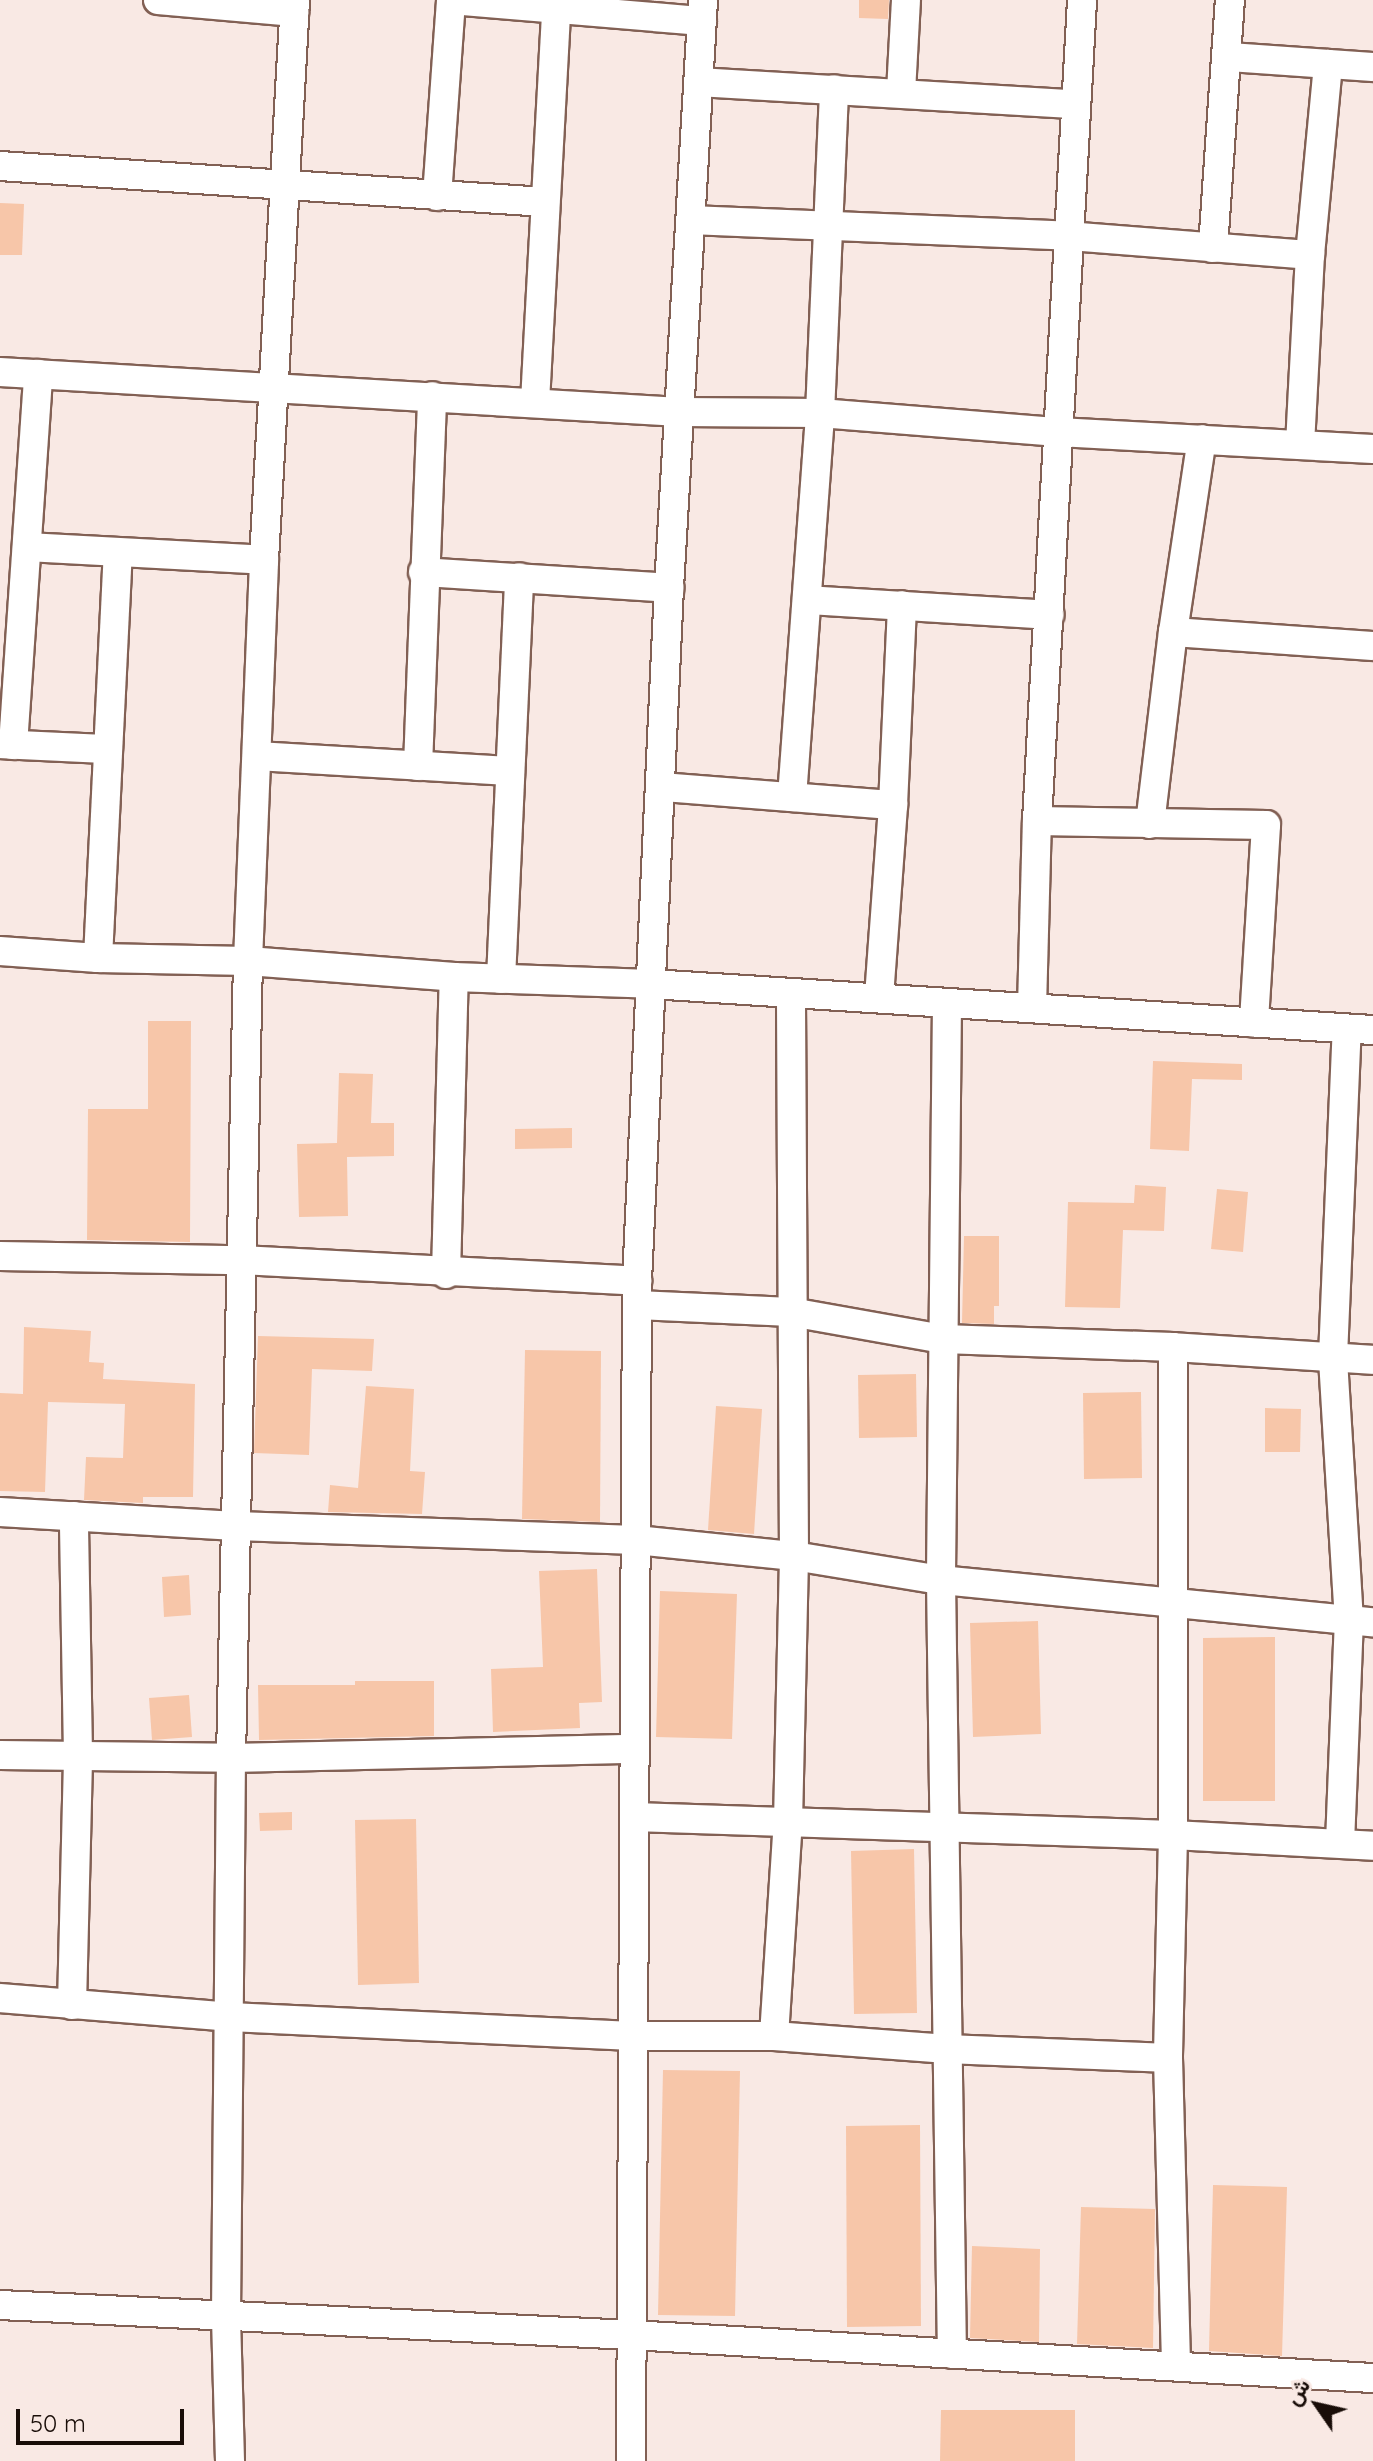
<!DOCTYPE html>
<html>
<head>
<meta charset="utf-8">
<style>
	body { margin:0 }
	#map { position:relative; width:1373px; height:2461px; overflow:hidden; background:#f9e9e4; font-family:Quicksand,Vazirmatn,sans-serif }
	div>[style] { position:absolute }
	[style*='--x'] { left:calc(var(--x)*1px); top:calc(var(--y)*1px); width:calc(var(--w)*1px); rotate:calc(var(--a)*1deg) }
	.building>* { inset:0; background:#f7c6a9 }
	.roads { filter:drop-shadow(2px 0 #826054) drop-shadow(-2px 0 #826054) drop-shadow(0 2px #826054) drop-shadow(0 -2px #826054) }
	.minor>* { height:28px; margin:-14px; padding:0 14px; transform-origin:14px; border-radius:14px; background:#fff }
	span { translate:-50% -50%; white-space:nowrap; text-align:center; line-height:1.15; -webkit-text-stroke:6px #f9e9e4; paint-order:stroke }
	.north { position:absolute; left:1277px; top:2365px; width:80px; height:80px; -webkit-text-stroke:6px #f9e9e4; paint-order:stroke; rotate:304deg; font-size:22px; font-weight:700; line-height:32px; text-align:center; color:#190d08 }
	.north::after { content:''; display:block; margin:auto; width:28px; height:36px; background:#190d08; clip-path:polygon(50% 0,100% 100%,50% 72%,0 100%) }
	.scale { position:absolute; left:16px; top:2409px; width:168px; height:36px; box-sizing:border-box; border:4px solid #190d08; border-top:0; padding-left:10px; font-size:24px; line-height:28px; white-space:nowrap; color:#190d08; -webkit-text-stroke:6px #f9e9e4; paint-order:stroke }
</style>
</head>
<body>
<div id="map">
	<div class="building">
		<div style="clip-path:polygon(859px 0,889px 0,888px 19px,859px 18px)"></div>
		<div style="clip-path:polygon(0 203px,24px 204px,22px 255px,0 255px)"></div>
		<div style="clip-path:polygon(148px 1021px,191px 1021px,190px 1242px,87px 1240px,88px 1109px,148px 1109px)"></div>
		<div style="clip-path:polygon(1153px 1061px,1242px 1064px,1242px 1080px,1192px 1079px,1189px 1151px,1150px 1149px)"></div>
		<div style="clip-path:polygon(339px 1073px,373px 1074px,371px 1123px,394px 1123px,394px 1156px,347px 1157px,348px 1216px,299px 1217px,297px 1144px,337px 1143px)"></div>
		<div style="clip-path:polygon(572px 1128px,572px 1148px,515px 1149px,515px 1129px)"></div>
		<div style="clip-path:polygon(1135px 1185px,1166px 1187px,1164px 1231px,1123px 1230px,1120px 1308px,1065px 1307px,1068px 1202px,1134px 1203px)"></div>
		<div style="clip-path:polygon(1217px 1189px,1248px 1192px,1243px 1252px,1211px 1249px)"></div>
		<div style="clip-path:polygon(964px 1236px,999px 1236px,999px 1306px,994px 1306px,994px 1324px,962px 1323px)"></div>
		<div style="clip-path:polygon(24px 1327px,91px 1331px,89px 1362px,104px 1363px,103px 1379px,195px 1384px,193px 1497px,143px 1497px,143px 1503px,84px 1500px,86px 1457px,123px 1458px,125px 1404px,48px 1402px,45px 1492px,0 1491px,0 1393px,23px 1394px)"></div>
		<div style="clip-path:polygon(258px 1336px,374px 1339px,372px 1371px,312px 1369px,309px 1455px,254px 1453px)"></div>
		<div style="clip-path:polygon(525px 1350px,601px 1351px,600px 1522px,522px 1519px)"></div>
		<div style="clip-path:polygon(916px 1374px,917px 1437px,859px 1438px,858px 1375px)"></div>
		<div style="clip-path:polygon(366px 1386px,414px 1389px,410px 1471px,425px 1472px,422px 1514px,328px 1512px,330px 1485px,358px 1488px)"></div>
		<div style="clip-path:polygon(1141px 1392px,1142px 1478px,1084px 1479px,1083px 1393px)"></div>
		<div style="clip-path:polygon(716px 1406px,762px 1409px,754px 1534px,708px 1530px)"></div>
		<div style="clip-path:polygon(1265px 1408px,1301px 1409px,1300px 1452px,1265px 1452px)"></div>
		<div style="clip-path:polygon(597px 1569px,602px 1702px,579px 1703px,580px 1728px,493px 1732px,491px 1669px,543px 1667px,539px 1571px)"></div>
		<div style="clip-path:polygon(189px 1575px,191px 1615px,164px 1617px,162px 1577px)"></div>
		<div style="clip-path:polygon(660px 1591px,737px 1594px,732px 1739px,656px 1737px)"></div>
		<div style="clip-path:polygon(1038px 1621px,1041px 1734px,973px 1737px,970px 1623px)"></div>
		<div style="clip-path:polygon(1275px 1637px,1275px 1801px,1203px 1801px,1203px 1638px)"></div>
		<div style="clip-path:polygon(355px 1681px,434px 1681px,434px 1736px,259px 1740px,258px 1685px,355px 1685px)"></div>
		<div style="clip-path:polygon(189px 1695px,192px 1737px,152px 1740px,149px 1698px)"></div>
		<div style="clip-path:polygon(292px 1812px,292px 1830px,260px 1831px,259px 1813px)"></div>
		<div style="clip-path:polygon(416px 1819px,419px 1983px,358px 1985px,355px 1820px)"></div>
		<div style="clip-path:polygon(914px 1849px,917px 2013px,854px 2014px,851px 1851px)"></div>
		<div style="clip-path:polygon(663px 2070px,740px 2071px,735px 2316px,658px 2315px)"></div>
		<div style="clip-path:polygon(920px 2125px,921px 2326px,847px 2327px,846px 2126px)"></div>
		<div style="clip-path:polygon(1213px 2185px,1287px 2187px,1282px 2356px,1209px 2351px)"></div>
		<div style="clip-path:polygon(1081px 2207px,1155px 2209px,1153px 2348px,1077px 2344px)"></div>
		<div style="clip-path:polygon(972px 2246px,1040px 2249px,1039px 2342px,970px 2338px)"></div>
		<div style="clip-path:polygon(941px 2410px,1075px 2410px,1075px 2461px,940px 2461px)"></div>
	</div>
	<div class="roads">
		<div class="minor">
			<div style="--x:158;--y:0;--w:137;--a:5"></div>
			<div style="--x:451;--y:0;--w:252;--a:4.8"></div>
			<div style="--x:1229;--y:57;--w:144;--a:4"></div>
			<div style="--x:699;--y:82;--w:376;--a:3.4"></div>
			<div style="--x:901;--y:92;--w:92;--a:-86.9"></div>
			<div style="--x:0;--y:166;--w:546;--a:3.78"></div>
			<div style="--x:437;--y:196;--w:196;--a:-85.9"></div>
			<div style="--x:692;--y:220;--w:376;--a:2.4"></div>
			<div style="--x:1068;--y:236;--w:243;--a:4.5"></div>
			<div style="--x:1213;--y:248;--w:249;--a:-86.1"></div>
			<div style="--x:0;--y:372;--w:681;--a:3.37"></div>
			<div style="--x:680;--y:412;--w:140;--a:0.4"></div>
			<div style="--x:820;--y:413;--w:239;--a:4.6"></div>
			<div style="--x:1058;--y:432;--w:315;--a:3.1"></div>
			<div style="--x:535;--y:402;--w:392;--a:-86.9"></div>
			<div style="--x:1300;--y:445;--w:190;--a:-87"></div>
			<div style="--x:1310;--y:255;--w:192;--a:-84.6"></div>
			<div style="--x:27;--y:547;--w:237;--a:3.1"></div>
			<div style="--x:423;--y:572;--w:247;--a:3.7"></div>
			<div style="--x:807;--y:600;--w:243;--a:3.5"></div>
			<div style="--x:1173;--y:632;--w:200;--a:4"></div>
			<div style="--x:0;--y:744;--w:107;--a:2.7"></div>
			<div style="--x:13;--y:745;--w:372;--a:-86.1"></div>
			<div style="--x:258;--y:756;--w:250;--a:3.4"></div>
			<div style="--x:418;--y:766;--w:370;--a:-87.8"></div>
			<div style="--x:662;--y:787;--w:232;--a:4.5"></div>
			<div style="--x:792;--y:797;--w:385;--a:-85.8"></div>
			<div style="--x:820;--y:413;--w:324;--a:-87.5"></div>
			<div style="--x:1037;--y:821;--w:229;--a:1"></div>
			<div style="--x:1266;--y:825;--w:198;--a:93.5"></div>
			<div style="--x:1150;--y:824;--w:193;--a:-83.2"></div>
			<div style="--x:1173;--y:632;--w:195;--a:-81.5"></div>
			<div style="--x:0;--y:951;--w:98;--a:4.1"></div>
			<div style="--x:98;--y:958;--w:150;--a:1.1"></div>
			<div style="--x:248;--y:961;--w:207;--a:4.4"></div>
			<div style="--x:454;--y:977;--w:197;--a:2"></div>
			<div style="--x:651;--y:984;--w:723;--a:3.65"></div>
			<div style="--x:98;--y:958;--w:404;--a:-87.2"></div>
			<div style="--x:501;--y:979;--w:402;--a:-87.4"></div>
			<div style="--x:879;--y:997;--w:193;--a:-85.8"></div>
			<div style="--x:893;--y:805;--w:200;--a:-87.4"></div>
			<div style="--x:947;--y:1003;--w:577;--a:90.6"></div>
			<div style="--x:941;--y:1580;--w:774;--a:89.19"></div>
			<div style="--x:1032;--y:1008;--w:187;--a:-88.5"></div>
			<div style="--x:1037;--y:821;--w:822;--a:-86.86"></div>
			<div style="--x:0;--y:1256;--w:241;--a:1"></div>
			<div style="--x:241;--y:1260;--w:397;--a:3"></div>
			<div style="--x:446;--y:1274;--w:297;--a:-88.5"></div>
			<div style="--x:637;--y:1305;--w:154;--a:2.6"></div>
			<div style="--x:791;--y:1312;--w:154;--a:10.1"></div>
			<div style="--x:943;--y:1339;--w:230;--a:2"></div>
			<div style="--x:1173;--y:1347;--w:200;--a:3.7"></div>
			<div style="--x:1173;--y:1347;--w:488;--a:90"></div>
			<div style="--x:1173;--y:1835;--w:223;--a:91.3"></div>
			<div style="--x:1168;--y:2058;--w:308;--a:88.5"></div>
			<div style="--x:0;--y:1512;--w:236;--a:3.4"></div>
			<div style="--x:236;--y:1526;--w:400;--a:2"></div>
			<div style="--x:636;--y:1540;--w:159;--a:5.8"></div>
			<div style="--x:794;--y:1556;--w:149;--a:9.3"></div>
			<div style="--x:941;--y:1580;--w:434;--a:5.6"></div>
			<div style="--x:0;--y:1755;--w:231;--a:0.7"></div>
			<div style="--x:231;--y:1758;--w:404;--a:-1.3"></div>
			<div style="--x:634;--y:1817;--w:539;--a:1.91"></div>
			<div style="--x:1173;--y:1835;--w:200;--a:3.1"></div>
			<div style="--x:1340;--y:1843;--w:222;--a:-87.7"></div>
			<div style="--x:1349;--y:1621;--w:264;--a:-93.5"></div>
			<div style="--x:1333;--y:1357;--w:328;--a:-87.6"></div>
			<div style="--x:0;--y:1998;--w:231;--a:4.7"></div>
			<div style="--x:230;--y:2017;--w:403;--a:2.7"></div>
			<div style="--x:633;--y:2036;--w:141;--a:0"></div>
			<div style="--x:774;--y:2036;--w:174;--a:4.3"></div>
			<div style="--x:948;--y:2049;--w:220;--a:2.3"></div>
			<div style="--x:72;--y:2005;--w:250;--a:-88.6"></div>
			<div style="--x:78;--y:1755;--w:239;--a:-91"></div>
			<div style="--x:774;--y:2036;--w:214;--a:-86.3"></div>
			<div style="--x:788;--y:1822;--w:266;--a:-88.7"></div>
			<div style="--x:794;--y:1556;--w:562;--a:-90.31"></div>
			<div style="--x:0;--y:2305;--w:632;--a:2.72"></div>
			<div style="--x:631;--y:2335;--w:743;--a:3.32"></div>
			<div style="--x:230;--y:2461;--w:144;--a:-91.6"></div>
			<div style="--x:226;--y:2317;--w:559;--a:-89.49"></div>
			<div style="--x:231;--y:1758;--w:797;--a:-88.78"></div>
			<div style="--x:248;--y:961;--w:401;--a:-87.7"></div>
			<div style="--x:264;--y:560;--w:561;--a:-86.83"></div>
			<div style="--x:631;--y:2461;--w:1180;--a:-89.71"></div>
			<div style="--x:637;--y:1281;--w:694;--a:-87.36"></div>
			<div style="--x:669;--y:588;--w:589;--a:-86.69"></div>
		</div>
	</div>
	<div class="north">ش</div>
	<div class="scale">50 m</div>
</div>
</body>
</html>
